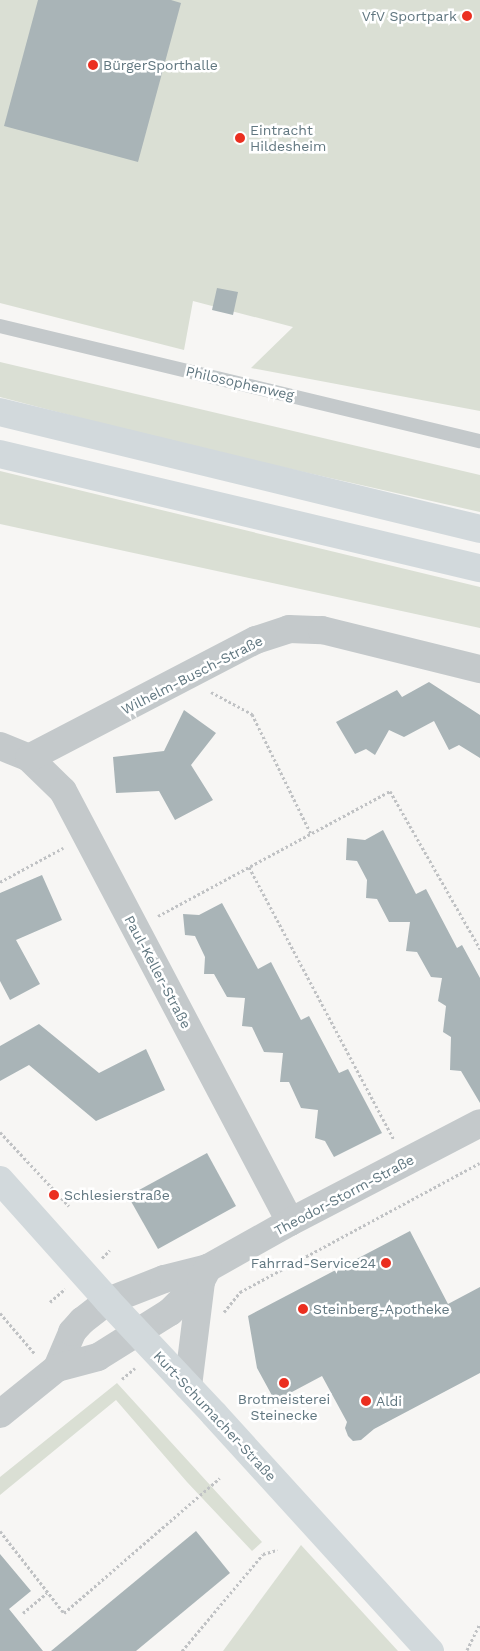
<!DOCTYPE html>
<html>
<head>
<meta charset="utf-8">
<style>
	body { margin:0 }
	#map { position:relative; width:480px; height:1651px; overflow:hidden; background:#f7f6f4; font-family:"Work Sans",sans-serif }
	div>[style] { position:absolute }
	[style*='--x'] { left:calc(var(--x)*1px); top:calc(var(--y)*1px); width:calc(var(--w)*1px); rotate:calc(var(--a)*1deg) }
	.green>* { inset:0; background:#dadfd4 }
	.building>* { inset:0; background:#a9b4b7 }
	.path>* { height:3px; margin-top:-1.5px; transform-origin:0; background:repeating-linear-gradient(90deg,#c0c2c4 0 2.5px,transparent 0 5px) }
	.service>* { height:14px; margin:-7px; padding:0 7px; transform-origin:7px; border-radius:7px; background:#c4c9cb }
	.minor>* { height:28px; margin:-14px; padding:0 14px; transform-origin:14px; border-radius:14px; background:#c4c9cb }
	.secondary>* { height:28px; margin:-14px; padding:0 14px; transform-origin:14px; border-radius:14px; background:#d2d9dc }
	.trunk>* { height:28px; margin:-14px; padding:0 14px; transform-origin:14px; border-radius:14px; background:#d2d9dc }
	.dots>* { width:14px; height:14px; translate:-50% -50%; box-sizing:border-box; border:2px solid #fff; border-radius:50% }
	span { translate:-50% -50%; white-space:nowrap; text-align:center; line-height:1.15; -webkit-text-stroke:5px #fff; paint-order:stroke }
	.poi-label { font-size:14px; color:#617780 }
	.right { translate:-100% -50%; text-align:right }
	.left { translate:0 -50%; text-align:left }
	.street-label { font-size:14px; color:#617780 }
</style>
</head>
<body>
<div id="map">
	<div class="green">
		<div style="clip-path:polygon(0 0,480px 0,480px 411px,251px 368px,293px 327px,193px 301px,184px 350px,0 303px)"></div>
		<div style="clip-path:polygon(0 362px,480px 475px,480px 512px,180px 444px,0 397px)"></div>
		<div style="clip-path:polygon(0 471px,480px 587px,480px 628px,0 524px)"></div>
		<div style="clip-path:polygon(117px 1383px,262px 1542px,252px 1551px,187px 1482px,116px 1400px,0 1495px,0 1477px)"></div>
		<div style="clip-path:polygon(301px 1545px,398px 1651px,223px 1651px)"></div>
	</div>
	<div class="building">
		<div style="clip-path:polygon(38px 0,171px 0,181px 3px,138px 162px,4px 126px)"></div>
		<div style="clip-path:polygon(217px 288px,238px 292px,233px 315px,212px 310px)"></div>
		<div style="clip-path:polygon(429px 682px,480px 715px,480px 758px,459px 745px,449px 750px,434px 721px,404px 737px,389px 730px,375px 755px,366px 749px,355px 754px,336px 722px,397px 690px,402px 697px)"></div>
		<div style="clip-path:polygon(184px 710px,216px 733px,191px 765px,213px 800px,175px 820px,159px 791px,116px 793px,113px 757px,164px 751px)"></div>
		<div style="clip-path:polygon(383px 830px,416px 894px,426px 889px,457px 948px,462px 945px,480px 978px,480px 1103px,461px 1071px,450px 1070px,451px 1037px,443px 1032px,446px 1006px,438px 1001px,442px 978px,431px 977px,417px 952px,406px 951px,410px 922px,389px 922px,377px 899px,366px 898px,367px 880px,357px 861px,346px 860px,347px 838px,365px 840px)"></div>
		<div style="clip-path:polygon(42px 875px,62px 920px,16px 940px,40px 984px,10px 1000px,0 981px,0 893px)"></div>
		<div style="clip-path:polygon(222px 903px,258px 969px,271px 962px,301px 1020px,309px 1016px,339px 1073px,348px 1069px,382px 1133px,334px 1157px,325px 1141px,315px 1138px,318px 1110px,301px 1108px,289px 1082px,280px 1082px,283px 1053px,264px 1052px,252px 1027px,242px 1026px,245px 998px,227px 997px,214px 974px,204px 974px,205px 957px,195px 936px,185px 935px,183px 914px,199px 915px)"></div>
		<div style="clip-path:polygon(39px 1024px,99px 1073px,146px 1049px,165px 1090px,96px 1121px,29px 1065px,0 1081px,0 1046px)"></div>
		<div style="clip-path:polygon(207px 1153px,236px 1206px,158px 1249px,128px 1196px)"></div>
		<div style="clip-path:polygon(410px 1231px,448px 1304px,480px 1287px,480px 1373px,374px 1429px,361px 1440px,353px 1441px,348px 1436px,345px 1428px,347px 1422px,322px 1376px,275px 1401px,257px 1368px,248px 1316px)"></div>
		<div style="clip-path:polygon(196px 1531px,230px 1573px,136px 1651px,51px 1651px)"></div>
		<div style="clip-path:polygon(0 1554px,31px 1591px,9px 1609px,43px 1651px,0 1651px)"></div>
	</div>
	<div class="path">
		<div style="--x:211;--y:692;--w:47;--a:28.2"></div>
		<div style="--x:252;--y:714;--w:134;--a:63.8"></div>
		<div style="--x:249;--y:867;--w:309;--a:62"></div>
		<div style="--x:0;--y:882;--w:72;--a:-28.4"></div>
		<div style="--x:158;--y:916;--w:264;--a:-28.3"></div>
		<div style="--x:390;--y:791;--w:182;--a:60.3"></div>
		<div style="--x:0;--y:1132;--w:101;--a:47"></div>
		<div style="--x:102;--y:1258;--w:11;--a:-45"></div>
		<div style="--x:50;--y:1302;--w:20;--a:-41"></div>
		<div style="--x:224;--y:1312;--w:26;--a:-51"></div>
		<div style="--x:240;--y:1292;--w:272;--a:-28.3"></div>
		<div style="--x:0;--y:1313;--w:54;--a:49.5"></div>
		<div style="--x:122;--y:1379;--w:17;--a:-40"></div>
		<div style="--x:0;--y:1531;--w:104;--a:52"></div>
		<div style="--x:64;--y:1613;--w:206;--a:-40.9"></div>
		<div style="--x:23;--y:1613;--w:31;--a:-40"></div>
		<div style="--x:467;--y:1650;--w:30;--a:-64"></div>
		<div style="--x:182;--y:1651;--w:126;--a:-50.1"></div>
		<div style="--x:263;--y:1554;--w:15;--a:-16"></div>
	</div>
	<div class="service">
		<div style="--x:0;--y:326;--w:494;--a:13.5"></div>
	</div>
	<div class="minor">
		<div style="--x:0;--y:746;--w:31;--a:22"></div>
		<div style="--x:29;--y:758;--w:47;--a:44.1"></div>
		<div style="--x:63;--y:791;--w:487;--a:62.2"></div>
		<div style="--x:29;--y:758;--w:256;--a:-27.5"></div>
		<div style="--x:256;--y:640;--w:35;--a:-18"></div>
		<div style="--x:289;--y:629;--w:33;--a:2"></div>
		<div style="--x:322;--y:630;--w:163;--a:13.9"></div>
		<div style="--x:57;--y:1368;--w:39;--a:-67"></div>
		<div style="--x:72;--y:1332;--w:15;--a:-48"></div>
		<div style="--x:82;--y:1321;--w:33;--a:-38"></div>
		<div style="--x:108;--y:1301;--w:60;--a:-21.4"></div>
		<div style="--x:164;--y:1279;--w:45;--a:-14"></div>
		<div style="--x:208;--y:1268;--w:94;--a:-29.3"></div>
		<div style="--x:290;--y:1222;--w:214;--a:-27.5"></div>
		<div style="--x:188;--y:1386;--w:106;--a:-82.9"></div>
		<div style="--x:0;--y:1414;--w:73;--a:-38.9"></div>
		<div style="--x:57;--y:1368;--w:42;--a:-15"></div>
		<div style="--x:98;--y:1357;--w:85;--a:-32"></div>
		<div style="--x:170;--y:1312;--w:44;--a:-45"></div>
		<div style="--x:201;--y:1281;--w:15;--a:-62"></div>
	</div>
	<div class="secondary">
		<div style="--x:0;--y:1180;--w:162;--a:48.2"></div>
		<div style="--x:108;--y:1301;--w:155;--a:46.8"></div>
		<div style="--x:214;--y:1414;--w:321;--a:47.7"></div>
	</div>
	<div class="trunk">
		<div style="--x:0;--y:412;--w:494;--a:13.7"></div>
		<div style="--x:0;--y:454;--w:493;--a:13.4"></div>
	</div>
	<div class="dots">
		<div style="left:467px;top:16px;background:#eb2f20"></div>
		<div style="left:93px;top:65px;background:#eb2f20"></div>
		<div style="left:240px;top:138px;background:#eb2f20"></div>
		<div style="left:54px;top:1195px;background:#eb2f20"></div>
		<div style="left:386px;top:1263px;background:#eb2f20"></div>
		<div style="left:303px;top:1309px;background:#eb2f20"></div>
		<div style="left:284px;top:1383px;background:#eb2f20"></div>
		<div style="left:366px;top:1401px;background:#eb2f20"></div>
	</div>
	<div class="poi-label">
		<span class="right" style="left:457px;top:16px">VfV Sportpark</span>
		<span class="left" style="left:103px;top:65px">BürgerSporthalle</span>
		<span class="left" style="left:250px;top:138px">Eintracht<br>Hildesheim</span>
		<span class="left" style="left:64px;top:1195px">Schlesierstraße</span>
		<span class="right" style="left:376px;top:1263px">Fahrrad-Service24</span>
		<span class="left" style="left:313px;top:1309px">Steinberg-Apotheke</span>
		<span style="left:284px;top:1407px">Brotmeisterei<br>Steinecke</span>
		<span class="left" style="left:376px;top:1401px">Aldi</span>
	</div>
	<div class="street-label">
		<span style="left:240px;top:383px;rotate:13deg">Philosophenweg</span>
		<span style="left:192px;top:675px;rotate:-27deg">Wilhelm-Busch-Straße</span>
		<span style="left:158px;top:972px;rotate:62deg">Paul-Keller-Straße</span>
		<span style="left:344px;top:1195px;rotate:-28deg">Theodor-Storm-Straße</span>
		<span style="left:215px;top:1416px;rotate:47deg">Kurt-Schumacher-Straße</span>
	</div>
</div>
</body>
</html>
